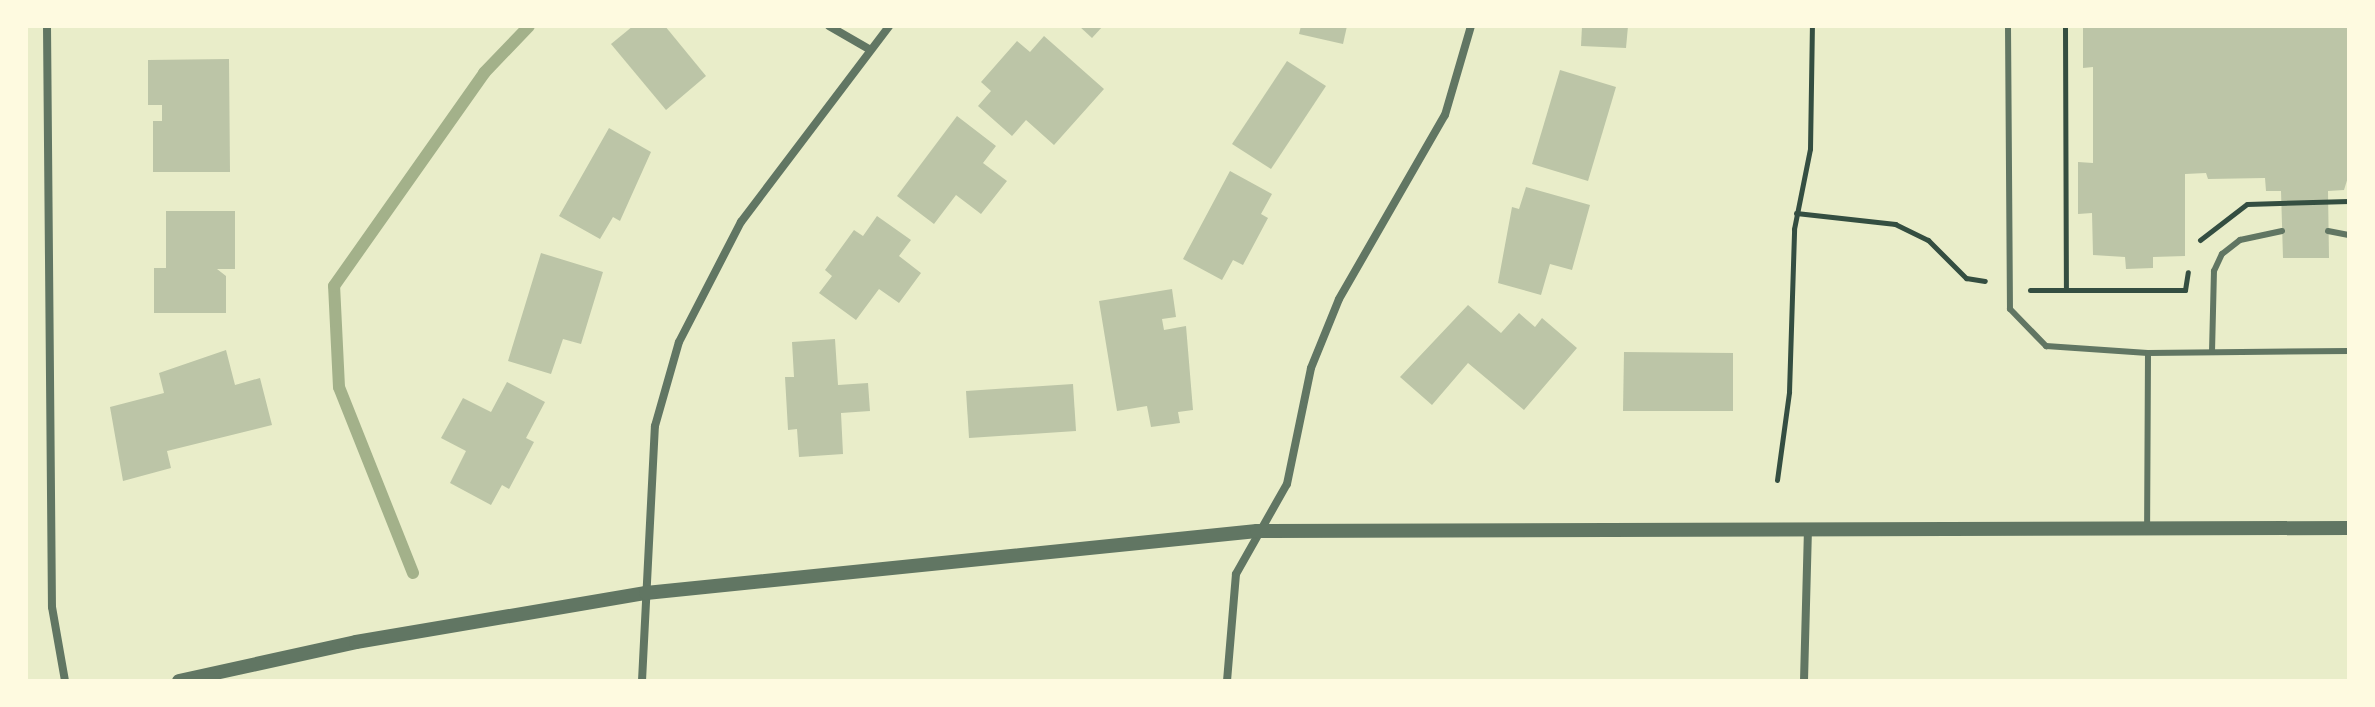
<!DOCTYPE html>
<html>
<head>
<meta charset="utf-8">
<style>
	body { margin:0 }
	#map { position:relative; width:2375px; height:707px; overflow:hidden; background:#e9edc9; font-family:Manrope,sans-serif }
	div>[style] { position:absolute }
	[style*='--x'] { left:calc(var(--x)*1px); top:calc(var(--y)*1px); width:calc(var(--w)*1px); rotate:calc(var(--a)*1deg) }
	.stream>* { height:12px; margin:-6px; padding:0 6px; transform-origin:6px; border-radius:6px; background:#a3b18a }
	.building>* { inset:0; background:#bcc5a7 }
	.path>* { height:5px; margin:-2.5px; padding:0 2.5px; transform-origin:2.5px; border-radius:2.5px; background:#344e41 }
	.service>* { height:6px; margin:-3px; padding:0 3px; transform-origin:3px; border-radius:3px; background:#617663 }
	.minor>* { height:8px; margin:-4px; padding:0 4px; transform-origin:4px; border-radius:4px; background:#617663 }
	.tertiary>* { height:14px; margin:-7px; padding:0 7px; transform-origin:7px; border-radius:7px; background:#617663 }
	span { translate:-50% -50%; white-space:nowrap; text-align:center; line-height:1.15; -webkit-text-stroke:7px #fefae0; paint-order:stroke }
	.frame { position:absolute; inset:0; border:28px solid #fefae0; pointer-events:none }
</style>
</head>
<body>
<div id="map">
	<div class="stream">
		<div style="--x:413;--y:573;--w:200;--a:-111.7"></div>
		<div style="--x:339;--y:387;--w:101;--a:-92.8"></div>
		<div style="--x:334;--y:286;--w:261;--a:-54.8"></div>
		<div style="--x:484;--y:73;--w:65;--a:-46.2"></div>
	</div>
	<div class="building">
		<div style="clip-path:polygon(633px 26px,665px 26px,706px 76px,666px 110px,611px 44px)"></div>
		<div style="clip-path:polygon(1079px 26px,1103px 26px,1092px 38px)"></div>
		<div style="clip-path:polygon(1301px 26px,1347px 26px,1343px 44px,1299px 34px)"></div>
		<div style="clip-path:polygon(1582px 26px,1628px 26px,1626px 48px,1581px 46px)"></div>
		<div style="clip-path:polygon(2083px 26px,2349px 26px,2349px 174px,2344px 190px,2328px 191px,2329px 258px,2283px 258px,2281px 191px,2266px 191px,2265px 178px,2208px 179px,2206px 173px,2185px 174px,2185px 256px,2153px 257px,2153px 268px,2126px 269px,2125px 257px,2093px 255px,2092px 213px,2078px 214px,2078px 162px,2093px 163px,2093px 67px,2083px 68px)"></div>
		<div style="clip-path:polygon(1044px 36px,1104px 89px,1054px 145px,1026px 120px,1012px 136px,978px 106px,991px 91px,981px 82px,1017px 41px,1030px 52px)"></div>
		<div style="clip-path:polygon(229px 59px,230px 172px,153px 172px,153px 121px,162px 121px,162px 105px,148px 105px,148px 60px)"></div>
		<div style="clip-path:polygon(1287px 61px,1326px 86px,1271px 169px,1232px 144px)"></div>
		<div style="clip-path:polygon(1560px 70px,1616px 87px,1588px 181px,1532px 164px)"></div>
		<div style="clip-path:polygon(957px 116px,996px 146px,983px 163px,1007px 181px,981px 214px,956px 195px,934px 224px,897px 196px)"></div>
		<div style="clip-path:polygon(609px 128px,651px 152px,620px 221px,613px 217px,600px 239px,559px 216px)"></div>
		<div style="clip-path:polygon(1230px 171px,1272px 194px,1261px 214px,1268px 218px,1243px 265px,1233px 260px,1222px 280px,1183px 259px)"></div>
		<div style="clip-path:polygon(1526px 187px,1590px 205px,1572px 270px,1550px 264px,1541px 295px,1498px 283px,1512px 207px,1519px 209px)"></div>
		<div style="clip-path:polygon(166px 211px,235px 211px,235px 269px,217px 269px,226px 276px,226px 313px,154px 313px,154px 268px,166px 268px)"></div>
		<div style="clip-path:polygon(877px 216px,911px 240px,899px 256px,921px 273px,899px 303px,879px 289px,856px 320px,819px 293px,832px 276px,825px 270px,854px 230px,863px 236px)"></div>
		<div style="clip-path:polygon(541px 253px,603px 272px,581px 344px,563px 339px,551px 374px,508px 361px)"></div>
		<div style="clip-path:polygon(1172px 289px,1176px 317px,1162px 319px,1164px 330px,1186px 326px,1193px 410px,1178px 412px,1180px 423px,1151px 427px,1147px 406px,1117px 411px,1099px 301px)"></div>
		<div style="clip-path:polygon(1468px 305px,1501px 333px,1519px 313px,1535px 327px,1542px 318px,1577px 348px,1524px 410px,1468px 363px,1432px 405px,1400px 377px)"></div>
		<div style="clip-path:polygon(835px 339px,838px 385px,868px 383px,870px 411px,841px 413px,843px 454px,799px 457px,797px 429px,788px 430px,785px 377px,794px 377px,792px 342px)"></div>
		<div style="clip-path:polygon(226px 350px,235px 385px,260px 378px,272px 425px,167px 451px,171px 468px,123px 481px,110px 407px,164px 393px,159px 373px)"></div>
		<div style="clip-path:polygon(1624px 352px,1733px 353px,1733px 411px,1623px 411px)"></div>
		<div style="clip-path:polygon(507px 382px,545px 402px,526px 438px,534px 442px,509px 489px,502px 485px,491px 505px,450px 483px,466px 451px,441px 438px,463px 398px,491px 412px)"></div>
		<div style="clip-path:polygon(1073px 384px,1076px 431px,969px 438px,966px 391px)"></div>
	</div>
	<div class="path">
		<div style="--x:2065;--y:26;--w:264;--a:89.8"></div>
		<div style="--x:1796;--y:213;--w:100;--a:6.3"></div>
		<div style="--x:1895;--y:224;--w:37;--a:26"></div>
		<div style="--x:1928;--y:240;--w:54;--a:45"></div>
		<div style="--x:1966;--y:278;--w:19;--a:9"></div>
		<div style="--x:2200;--y:240;--w:59;--a:-37.5"></div>
		<div style="--x:2247;--y:204;--w:102;--a:-1.7"></div>
		<div style="--x:2030;--y:290;--w:155;--a:0"></div>
		<div style="--x:2185;--y:290;--w:18;--a:-81"></div>
		<div style="--x:1777;--y:480;--w:89;--a:-82.2"></div>
		<div style="--x:1789;--y:392;--w:163;--a:-88.2"></div>
		<div style="--x:1794;--y:229;--w:82;--a:-78.7"></div>
		<div style="--x:1810;--y:149;--w:123;--a:-89.1"></div>
	</div>
	<div class="service">
		<div style="--x:2008;--y:26;--w:283;--a:89.6"></div>
		<div style="--x:2010;--y:309;--w:52;--a:45.8"></div>
		<div style="--x:2046;--y:346;--w:102;--a:3.9"></div>
		<div style="--x:2148;--y:353;--w:173;--a:90.3"></div>
		<div style="--x:2328;--y:231;--w:21;--a:11"></div>
		<div style="--x:2212;--y:352;--w:81;--a:-88.6"></div>
		<div style="--x:2214;--y:271;--w:19;--a:-65"></div>
		<div style="--x:2222;--y:254;--w:23;--a:-38"></div>
		<div style="--x:2240;--y:240;--w:43;--a:-12.1"></div>
		<div style="--x:2148;--y:353;--w:201;--a:-0.6"></div>
	</div>
	<div class="minor">
		<div style="--x:47;--y:26;--w:581;--a:89.51"></div>
		<div style="--x:52;--y:607;--w:75;--a:80"></div>
		<div style="--x:829;--y:26;--w:46;--a:29.9"></div>
		<div style="--x:642;--y:681;--w:255;--a:-87.1"></div>
		<div style="--x:655;--y:426;--w:87;--a:-74.1"></div>
		<div style="--x:679;--y:342;--w:135;--a:-62.7"></div>
		<div style="--x:741;--y:222;--w:246;--a:-52.9"></div>
		<div style="--x:1227;--y:681;--w:107;--a:-85.2"></div>
		<div style="--x:1236;--y:574;--w:103;--a:-60.5"></div>
		<div style="--x:1287;--y:484;--w:118;--a:-78.3"></div>
		<div style="--x:1311;--y:368;--w:74;--a:-67.9"></div>
		<div style="--x:1339;--y:299;--w:212;--a:-60.1"></div>
		<div style="--x:1445;--y:115;--w:93;--a:-73.7"></div>
		<div style="--x:1804;--y:681;--w:153;--a:-88.5"></div>
	</div>
	<div class="tertiary">
		<div style="--x:179;--y:681;--w:181;--a:-12.4"></div>
		<div style="--x:356;--y:642;--w:294;--a:-9.6"></div>
		<div style="--x:646;--y:593;--w:614;--a:-5.79"></div>
		<div style="--x:1257;--y:531;--w:1092;--a:-0.16"></div>
	</div>
	<div class="frame"></div>
</div>
</body>
</html>
